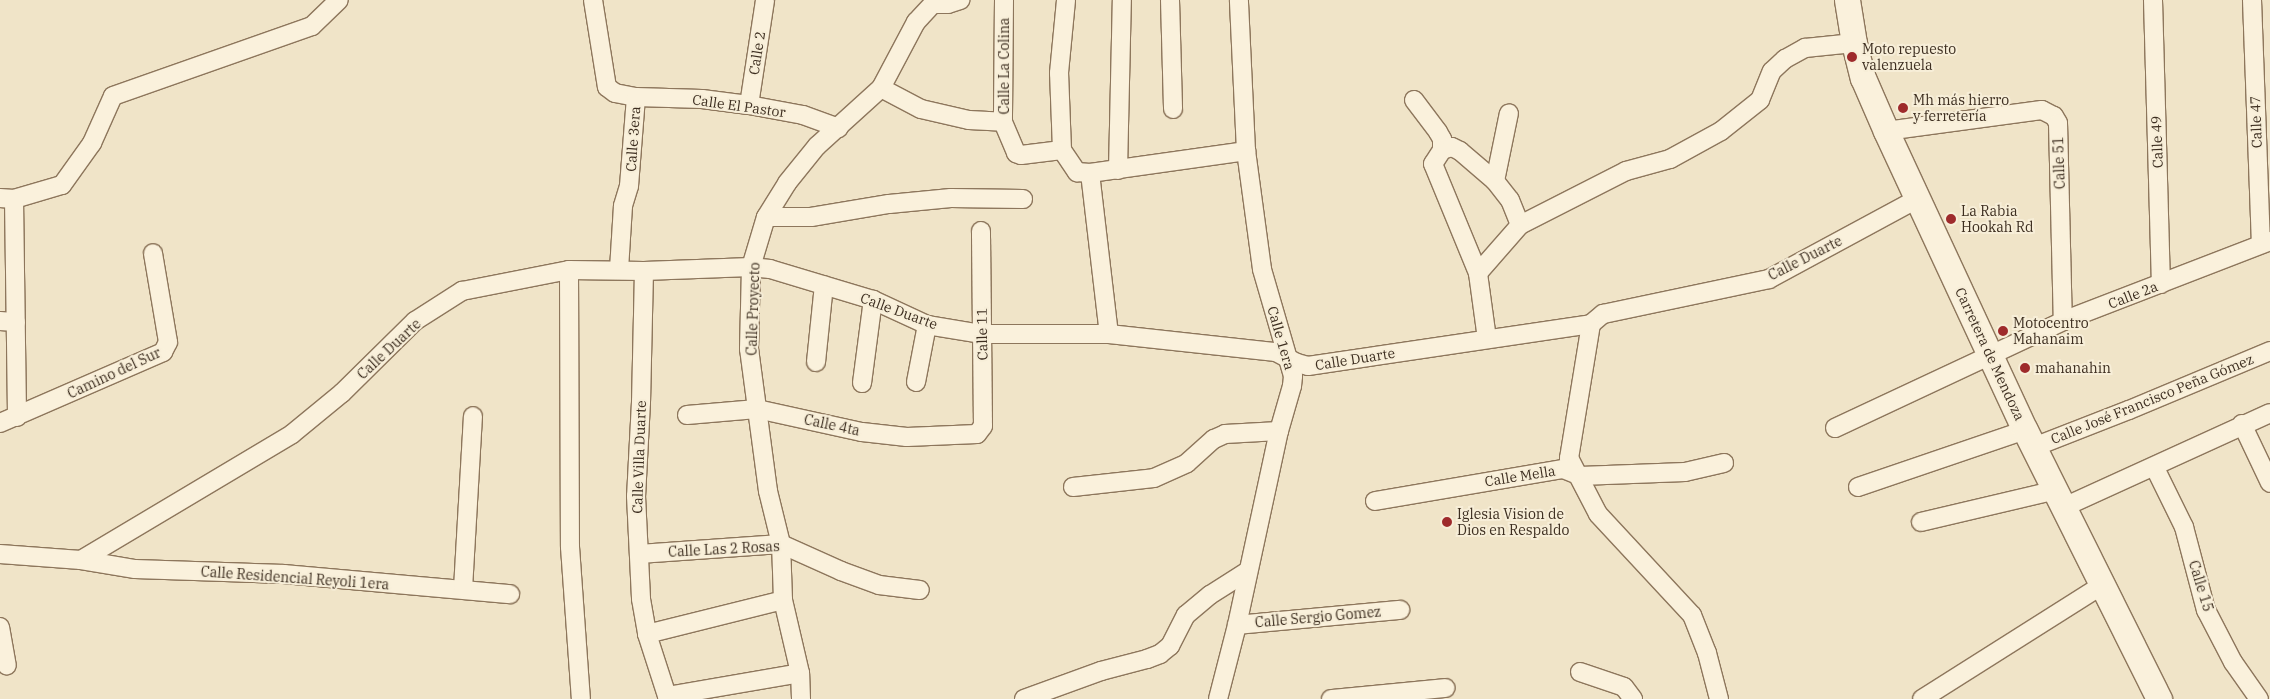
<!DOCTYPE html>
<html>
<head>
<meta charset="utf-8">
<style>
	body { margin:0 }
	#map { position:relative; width:2270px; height:699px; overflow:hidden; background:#f0e4c8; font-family:"IBM Plex Serif",serif }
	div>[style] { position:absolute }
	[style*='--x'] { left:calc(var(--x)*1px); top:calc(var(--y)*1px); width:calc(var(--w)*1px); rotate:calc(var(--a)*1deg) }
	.roads { filter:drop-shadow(1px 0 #8d765c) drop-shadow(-1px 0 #8d765c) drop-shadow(0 1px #8d765c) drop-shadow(0 -1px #8d765c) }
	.street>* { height:18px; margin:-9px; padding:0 9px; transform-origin:9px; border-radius:9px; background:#faf1dc }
	.secondary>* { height:25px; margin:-12.5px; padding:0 12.5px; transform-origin:12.5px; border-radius:12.5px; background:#faf1dc }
	.dots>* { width:14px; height:14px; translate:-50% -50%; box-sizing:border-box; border:2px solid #f7eed8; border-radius:50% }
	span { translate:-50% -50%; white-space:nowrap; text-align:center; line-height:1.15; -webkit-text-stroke:4px #f7eed8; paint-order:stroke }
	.poi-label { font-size:14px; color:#3d2e20 }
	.left { translate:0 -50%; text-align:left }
	.street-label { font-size:14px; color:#3d2e20 }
</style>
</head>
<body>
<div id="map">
	<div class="roads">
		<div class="street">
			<div style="--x:593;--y:0;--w:88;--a:80.9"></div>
			<div style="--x:607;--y:87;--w:10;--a:37"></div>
			<div style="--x:615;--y:93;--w:21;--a:11"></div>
			<div style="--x:636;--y:97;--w:89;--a:94.5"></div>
			<div style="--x:629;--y:186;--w:21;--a:107"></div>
			<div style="--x:623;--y:206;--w:63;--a:93.6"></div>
			<div style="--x:1004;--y:0;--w:122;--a:90.5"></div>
			<div style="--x:1003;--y:122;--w:34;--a:67"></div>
			<div style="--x:1016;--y:153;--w:5;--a:22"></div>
			<div style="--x:1021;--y:155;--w:41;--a:-7"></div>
			<div style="--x:1062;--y:150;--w:77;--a:-92.2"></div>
			<div style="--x:1059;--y:73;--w:73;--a:-84.5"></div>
			<div style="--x:1170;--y:0;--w:109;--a:88.4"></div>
			<div style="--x:2153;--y:0;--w:284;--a:88.4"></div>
			<div style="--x:2252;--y:0;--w:244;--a:87.9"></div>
			<div style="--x:881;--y:88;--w:45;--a:27.7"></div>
			<div style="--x:921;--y:109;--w:49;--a:12.9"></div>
			<div style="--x:969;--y:120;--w:34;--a:3"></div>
			<div style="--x:636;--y:97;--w:66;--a:1.7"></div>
			<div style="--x:702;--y:99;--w:47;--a:7.3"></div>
			<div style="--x:749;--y:105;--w:55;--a:10.5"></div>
			<div style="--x:803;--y:115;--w:38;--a:20"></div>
			<div style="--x:1414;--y:100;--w:40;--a:53"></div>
			<div style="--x:1438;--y:132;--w:8;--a:60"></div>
			<div style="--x:1442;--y:139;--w:11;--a:90"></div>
			<div style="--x:749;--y:105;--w:106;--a:-81.3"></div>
			<div style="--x:1886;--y:131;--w:157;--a:-7.7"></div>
			<div style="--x:2042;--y:110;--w:13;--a:27"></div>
			<div style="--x:2054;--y:116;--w:8;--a:60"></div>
			<div style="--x:2058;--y:123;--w:198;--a:88.6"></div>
			<div style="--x:1062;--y:150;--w:27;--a:56"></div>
			<div style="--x:1077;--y:172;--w:13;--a:4"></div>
			<div style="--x:1090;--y:173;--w:162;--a:83.3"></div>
			<div style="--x:1118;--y:170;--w:170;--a:-88.7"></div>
			<div style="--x:1090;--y:173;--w:158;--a:-8"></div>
			<div style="--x:1495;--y:181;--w:69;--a:-78.4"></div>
			<div style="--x:0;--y:198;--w:14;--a:4"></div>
			<div style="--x:14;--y:199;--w:50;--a:-16.3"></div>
			<div style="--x:62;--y:185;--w:52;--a:-54.5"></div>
			<div style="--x:92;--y:143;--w:51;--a:-65.9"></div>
			<div style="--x:113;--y:96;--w:211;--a:-19.4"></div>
			<div style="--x:312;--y:26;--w:37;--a:-44"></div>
			<div style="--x:14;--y:199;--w:218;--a:89.2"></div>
			<div style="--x:766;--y:217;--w:45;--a:0"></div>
			<div style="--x:811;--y:217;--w:79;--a:-9.5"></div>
			<div style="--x:889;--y:204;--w:62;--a:-5.5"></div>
			<div style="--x:951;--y:198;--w:72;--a:0.8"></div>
			<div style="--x:569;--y:270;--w:277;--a:89.8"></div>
			<div style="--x:570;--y:547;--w:152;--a:85.9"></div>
			<div style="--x:644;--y:271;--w:131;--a:91.3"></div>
			<div style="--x:641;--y:402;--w:94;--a:93"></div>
			<div style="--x:636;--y:496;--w:103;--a:87.2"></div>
			<div style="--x:641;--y:599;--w:36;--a:80"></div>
			<div style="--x:647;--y:634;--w:68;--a:72.1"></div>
			<div style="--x:1478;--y:273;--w:64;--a:-48.8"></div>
			<div style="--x:1520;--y:225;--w:119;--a:-27"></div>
			<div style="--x:1626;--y:171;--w:46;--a:-15.3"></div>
			<div style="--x:1670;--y:159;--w:58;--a:-28.8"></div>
			<div style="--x:1721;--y:131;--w:50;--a:-38.5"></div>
			<div style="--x:1760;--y:100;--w:31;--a:-68"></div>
			<div style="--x:1772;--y:71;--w:18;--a:-43"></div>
			<div style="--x:1785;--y:59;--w:23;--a:-29"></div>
			<div style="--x:1805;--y:48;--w:49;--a:-5.8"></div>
			<div style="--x:0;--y:321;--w:16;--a:4"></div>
			<div style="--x:1591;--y:324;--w:136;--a:99.3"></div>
			<div style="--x:1569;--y:458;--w:63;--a:62.6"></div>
			<div style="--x:1598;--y:514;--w:138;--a:47.1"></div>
			<div style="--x:1692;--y:615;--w:41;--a:68.5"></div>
			<div style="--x:1707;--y:653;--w:48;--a:75.4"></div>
			<div style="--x:1487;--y:339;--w:67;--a:-97.8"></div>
			<div style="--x:1478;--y:273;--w:118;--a:-112.4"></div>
			<div style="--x:1433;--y:164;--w:17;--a:-57"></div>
			<div style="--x:1442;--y:150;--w:10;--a:-17"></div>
			<div style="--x:1452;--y:147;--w:9;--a:27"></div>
			<div style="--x:1460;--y:151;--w:46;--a:40.6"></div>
			<div style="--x:1495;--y:181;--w:24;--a:52"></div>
			<div style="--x:1510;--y:200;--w:27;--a:68"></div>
			<div style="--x:816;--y:362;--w:77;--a:-84.1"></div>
			<div style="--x:916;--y:382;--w:58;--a:-79.1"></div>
			<div style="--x:862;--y:383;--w:84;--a:-82.5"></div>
			<div style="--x:687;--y:415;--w:70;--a:-4.9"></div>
			<div style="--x:757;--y:409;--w:107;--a:12.4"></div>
			<div style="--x:862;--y:432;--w:45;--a:6.3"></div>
			<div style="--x:907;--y:437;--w:70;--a:-2.5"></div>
			<div style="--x:977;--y:434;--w:10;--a:-53"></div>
			<div style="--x:983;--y:426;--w:195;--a:-90.6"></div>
			<div style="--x:0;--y:423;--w:178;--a:-23.5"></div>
			<div style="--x:163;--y:352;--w:11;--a:-63"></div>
			<div style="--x:168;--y:342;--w:90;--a:-99.6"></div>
			<div style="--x:2242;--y:424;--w:65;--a:64.6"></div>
			<div style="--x:1835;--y:428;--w:252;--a:-25.1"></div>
			<div style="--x:2063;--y:321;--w:222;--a:-21.1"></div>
			<div style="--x:2034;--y:447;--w:102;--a:-21.3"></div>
			<div style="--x:2129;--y:410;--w:153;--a:-22.7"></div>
			<div style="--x:2155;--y:468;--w:66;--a:63.8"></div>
			<div style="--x:2184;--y:527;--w:86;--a:75.2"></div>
			<div style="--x:2206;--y:610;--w:59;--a:62.6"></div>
			<div style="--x:2233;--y:662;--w:45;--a:54.9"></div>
			<div style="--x:1073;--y:487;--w:81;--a:-6.3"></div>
			<div style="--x:1154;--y:478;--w:36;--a:-24"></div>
			<div style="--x:1187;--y:463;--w:36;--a:-42"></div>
			<div style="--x:1214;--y:439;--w:12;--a:-24"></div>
			<div style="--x:1225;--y:434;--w:54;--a:-3.2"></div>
			<div style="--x:1858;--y:487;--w:176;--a:-18.8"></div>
			<div style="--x:1375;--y:501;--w:191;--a:-9.7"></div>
			<div style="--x:1563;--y:469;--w:18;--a:22"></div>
			<div style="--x:1580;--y:476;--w:105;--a:-2.2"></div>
			<div style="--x:1685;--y:472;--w:40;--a:-13"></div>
			<div style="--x:2064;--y:507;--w:226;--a:-24.5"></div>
			<div style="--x:1921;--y:522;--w:139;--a:-13.3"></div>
			<div style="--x:0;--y:554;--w:81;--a:4.2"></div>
			<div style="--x:81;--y:560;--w:246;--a:-30.8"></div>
			<div style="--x:292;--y:434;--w:65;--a:-39.4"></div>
			<div style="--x:342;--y:393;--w:103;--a:-44.6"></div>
			<div style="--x:415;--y:321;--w:56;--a:-32.6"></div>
			<div style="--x:462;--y:291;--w:109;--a:-11.1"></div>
			<div style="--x:569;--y:270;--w:75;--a:0.8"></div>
			<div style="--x:644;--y:271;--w:107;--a:-2.1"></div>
			<div style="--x:751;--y:267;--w:19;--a:6"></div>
			<div style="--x:770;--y:269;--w:108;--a:16.8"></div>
			<div style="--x:873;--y:300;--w:60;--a:24.8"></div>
			<div style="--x:927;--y:325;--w:56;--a:9.3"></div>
			<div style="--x:982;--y:334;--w:127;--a:0"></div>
			<div style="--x:1109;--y:334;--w:168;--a:6.2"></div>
			<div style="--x:1276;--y:352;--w:24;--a:28"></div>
			<div style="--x:1297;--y:363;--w:11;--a:15"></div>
			<div style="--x:1308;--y:366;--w:286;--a:-8.4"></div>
			<div style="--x:1591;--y:324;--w:16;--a:-40"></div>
			<div style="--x:1603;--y:314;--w:170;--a:-11.9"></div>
			<div style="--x:1769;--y:279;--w:168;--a:-28.4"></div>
			<div style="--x:639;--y:554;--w:142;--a:-4"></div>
			<div style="--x:781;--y:544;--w:66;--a:24.2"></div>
			<div style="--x:841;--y:571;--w:40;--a:20.2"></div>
			<div style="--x:879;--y:585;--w:41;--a:7"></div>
			<div style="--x:81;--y:560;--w:55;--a:9.5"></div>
			<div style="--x:135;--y:569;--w:149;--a:1.9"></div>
			<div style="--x:284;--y:574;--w:227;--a:5.1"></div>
			<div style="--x:463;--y:589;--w:173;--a:-86.7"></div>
			<div style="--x:1237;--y:625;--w:164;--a:-5.3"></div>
			<div style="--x:0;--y:627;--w:39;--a:80"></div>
			<div style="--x:647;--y:634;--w:140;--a:-14"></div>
			<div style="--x:1580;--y:672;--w:46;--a:18.8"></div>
			<div style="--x:1624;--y:687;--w:15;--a:53"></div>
			<div style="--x:667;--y:696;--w:135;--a:-9.8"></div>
			<div style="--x:801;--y:699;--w:26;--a:-92"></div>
			<div style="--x:800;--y:673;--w:75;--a:-103.1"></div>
			<div style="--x:783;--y:600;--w:56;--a:-92"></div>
			<div style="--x:781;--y:544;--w:55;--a:-103.8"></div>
			<div style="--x:768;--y:491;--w:143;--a:-97.6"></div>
			<div style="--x:749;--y:349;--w:82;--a:-88.6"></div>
			<div style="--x:751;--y:267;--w:52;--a:-73.3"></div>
			<div style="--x:766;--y:217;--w:40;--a:-58"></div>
			<div style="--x:787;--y:183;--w:48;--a:-51"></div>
			<div style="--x:817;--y:146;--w:86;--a:-42.2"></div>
			<div style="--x:881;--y:88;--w:75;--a:-62.1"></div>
			<div style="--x:916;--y:22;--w:25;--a:-47"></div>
			<div style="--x:933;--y:4;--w:15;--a:0"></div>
			<div style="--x:948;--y:4;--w:13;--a:-18"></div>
			<div style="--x:1024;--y:699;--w:82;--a:-20"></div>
			<div style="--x:1101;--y:671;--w:48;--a:-14.6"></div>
			<div style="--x:1147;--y:659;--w:14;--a:-21"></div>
			<div style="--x:1160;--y:654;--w:13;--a:-39"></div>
			<div style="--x:1170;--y:646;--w:35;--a:-63"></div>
			<div style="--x:1186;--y:615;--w:31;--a:-40"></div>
			<div style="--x:1210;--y:595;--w:45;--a:-32.3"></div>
			<div style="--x:1218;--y:699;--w:76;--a:-75.6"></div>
			<div style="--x:1237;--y:625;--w:198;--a:-77.8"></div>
			<div style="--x:1279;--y:431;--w:47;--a:-73.9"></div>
			<div style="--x:1292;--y:386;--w:10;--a:-84"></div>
			<div style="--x:1293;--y:376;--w:111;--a:-106.2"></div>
			<div style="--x:1262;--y:269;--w:119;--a:-97.7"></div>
			<div style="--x:1246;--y:151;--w:151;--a:-92.7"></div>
			<div style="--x:1331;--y:699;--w:115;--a:-5.5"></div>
			<div style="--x:1922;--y:699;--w:212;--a:-32.3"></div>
		</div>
		<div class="secondary">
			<div style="--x:1847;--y:0;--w:44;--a:80.8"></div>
			<div style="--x:1854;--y:43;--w:36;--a:76"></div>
			<div style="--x:1863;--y:78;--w:58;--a:66.5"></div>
			<div style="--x:1886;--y:131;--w:330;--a:65.1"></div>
			<div style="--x:2025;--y:430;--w:301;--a:63.5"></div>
		</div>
	</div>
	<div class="dots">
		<div style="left:1852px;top:57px;background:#9e2a2b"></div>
		<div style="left:1903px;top:108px;background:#9e2a2b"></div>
		<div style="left:1951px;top:219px;background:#9e2a2b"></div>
		<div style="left:2003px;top:331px;background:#9e2a2b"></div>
		<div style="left:2025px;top:368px;background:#9e2a2b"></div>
		<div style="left:1447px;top:522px;background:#9e2a2b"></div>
	</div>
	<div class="poi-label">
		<span class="left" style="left:1862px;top:57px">Moto repuesto<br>valenzuela</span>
		<span class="left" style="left:1913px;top:108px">Mh más hierro<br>y ferretería</span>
		<span class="left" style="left:1961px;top:219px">La Rabia<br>Hookah Rd</span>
		<span class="left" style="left:2013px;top:331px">Motocentro<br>Mahanaim</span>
		<span class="left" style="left:2035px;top:368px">mahanahin</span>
		<span class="left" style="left:1457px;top:522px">Iglesia Vision de<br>Dios en Respaldo</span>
	</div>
	<div class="street-label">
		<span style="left:757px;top:53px;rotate:-81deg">Calle 2</span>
		<span style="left:1004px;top:66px;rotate:-90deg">Calle La Colina</span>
		<span style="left:739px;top:106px;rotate:8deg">Calle El Pastor</span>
		<span style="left:2256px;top:122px;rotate:-92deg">Calle 47</span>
		<span style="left:633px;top:139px;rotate:-86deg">Calle 3era</span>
		<span style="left:2157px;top:142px;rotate:-92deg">Calle 49</span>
		<span style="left:2059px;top:163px;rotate:-92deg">Calle 51</span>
		<span style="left:1805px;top:258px;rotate:-27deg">Calle Duarte</span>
		<span style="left:2133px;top:295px;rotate:-21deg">Calle 2a</span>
		<span style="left:753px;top:309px;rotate:-88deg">Calle Proyecto</span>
		<span style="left:899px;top:311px;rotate:20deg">Calle Duarte</span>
		<span style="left:982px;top:334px;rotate:-91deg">Calle 11</span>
		<span style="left:1281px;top:338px;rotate:74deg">Calle 1era</span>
		<span style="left:389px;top:349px;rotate:-43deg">Calle Duarte</span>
		<span style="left:1990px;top:354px;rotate:65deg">Carretera de Mendoza</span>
		<span style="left:1355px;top:359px;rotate:-9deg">Calle Duarte</span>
		<span style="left:114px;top:373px;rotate:-25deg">Camino del Sur</span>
		<span style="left:2152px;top:399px;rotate:-22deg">Calle José Francisco Peña Gómez</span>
		<span style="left:832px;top:425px;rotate:12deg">Calle 4ta</span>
		<span style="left:639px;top:457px;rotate:-88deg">Calle Villa Duarte</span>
		<span style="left:1520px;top:476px;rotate:-9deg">Calle Mella</span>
		<span style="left:724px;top:549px;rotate:-3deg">Calle Las 2 Rosas</span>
		<span style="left:295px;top:578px;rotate:4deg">Calle Residencial Reyoli 1era</span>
		<span style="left:2201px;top:586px;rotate:73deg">Calle 15</span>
		<span style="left:1318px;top:617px;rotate:-5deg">Calle Sergio Gomez</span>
	</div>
</div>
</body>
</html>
